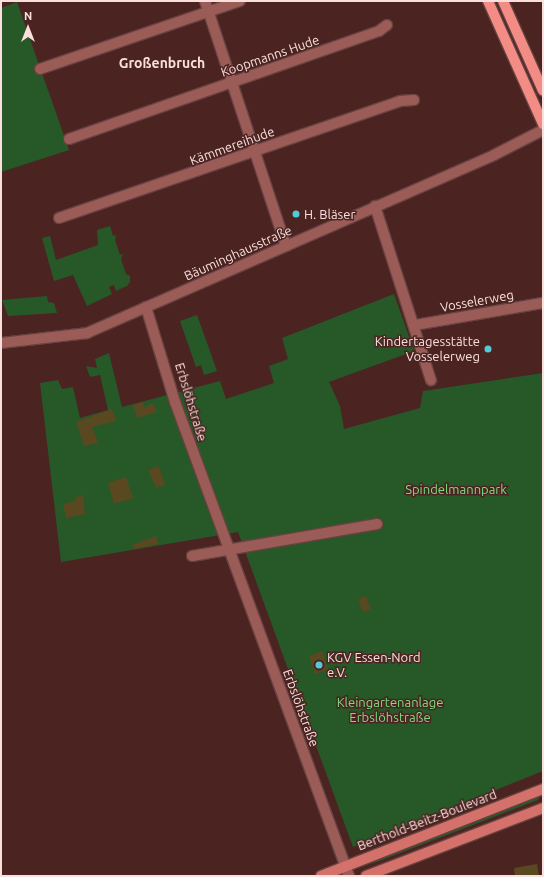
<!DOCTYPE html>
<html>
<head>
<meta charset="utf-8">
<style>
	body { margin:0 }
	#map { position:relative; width:544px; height:877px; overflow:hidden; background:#4b2422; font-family:Ubuntu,sans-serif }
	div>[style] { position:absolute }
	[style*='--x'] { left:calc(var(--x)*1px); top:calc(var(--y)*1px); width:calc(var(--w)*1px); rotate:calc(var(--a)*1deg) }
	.green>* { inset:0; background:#275828 }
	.building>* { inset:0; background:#5a4821 }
	.roads { filter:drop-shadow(1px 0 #674240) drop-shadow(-1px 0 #674240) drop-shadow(0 1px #674240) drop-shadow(0 -1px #674240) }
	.minor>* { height:10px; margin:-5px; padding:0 5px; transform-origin:5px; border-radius:5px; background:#9b5b57 }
	.secondary>* { height:10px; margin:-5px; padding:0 5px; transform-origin:5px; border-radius:5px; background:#d5716b }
	.primary>* { height:10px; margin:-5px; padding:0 5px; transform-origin:5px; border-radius:5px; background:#f38c85 }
	.dots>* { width:11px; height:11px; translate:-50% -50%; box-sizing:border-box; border:2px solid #4b2422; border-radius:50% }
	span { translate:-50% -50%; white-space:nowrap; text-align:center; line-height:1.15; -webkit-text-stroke:3px #4b2422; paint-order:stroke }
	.street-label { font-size:13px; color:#fadfdc }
	.poi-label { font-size:13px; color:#fadfdc }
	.left { translate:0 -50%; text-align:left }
	.right { translate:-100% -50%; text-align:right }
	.park-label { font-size:13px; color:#7ddc7e }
	.neighbourhood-label { font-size:14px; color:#fadfdc; font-weight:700 }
	.frame { position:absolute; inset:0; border:2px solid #fadfdc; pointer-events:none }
	.north { position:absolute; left:8px; top:8px; width:40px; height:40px; -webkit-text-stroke:3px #4b2422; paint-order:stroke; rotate:0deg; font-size:11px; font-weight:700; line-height:16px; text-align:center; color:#fadfdc }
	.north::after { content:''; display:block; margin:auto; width:14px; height:18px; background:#fadfdc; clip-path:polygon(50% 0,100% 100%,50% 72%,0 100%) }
</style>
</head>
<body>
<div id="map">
	<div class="green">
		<div style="clip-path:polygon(17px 2px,69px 150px,1px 172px,1px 8px)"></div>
		<div style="clip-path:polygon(110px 226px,113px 236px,116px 235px,115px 240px,120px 255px,123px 254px,121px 259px,126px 274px,130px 276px,130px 282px,127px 286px,116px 291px,114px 285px,109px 287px,112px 294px,87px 306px,73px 275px,54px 281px,42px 238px,50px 236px,56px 260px,98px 245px,97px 230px)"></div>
		<div style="clip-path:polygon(394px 294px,414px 351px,329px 382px,340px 406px,344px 429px,420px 408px,423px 391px,543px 373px,543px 771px,353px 847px,238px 532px,61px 562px,40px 383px,58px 380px,62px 389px,73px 387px,80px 418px,108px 410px,100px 375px,90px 377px,86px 366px,97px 368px,95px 359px,109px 353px,122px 407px,220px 381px,226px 399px,274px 383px,269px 366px,288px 359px,282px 338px)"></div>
		<div style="clip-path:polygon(47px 296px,48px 302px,54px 303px,57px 313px,8px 316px,2px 300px)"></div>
		<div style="clip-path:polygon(197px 315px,217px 371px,204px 375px,201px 365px,196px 367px,180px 321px)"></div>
		<div style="clip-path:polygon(542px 792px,538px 800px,369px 865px,410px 843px)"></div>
	</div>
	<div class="building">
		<div style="clip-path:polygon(143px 402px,144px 407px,153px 403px,157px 412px,137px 418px,133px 405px)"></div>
		<div style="clip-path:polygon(112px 409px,116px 421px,92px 427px,98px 443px,84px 446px,76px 422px)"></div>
		<div style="clip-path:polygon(159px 466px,165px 485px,156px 488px,148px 470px)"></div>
		<div style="clip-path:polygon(126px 477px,133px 498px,114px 504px,108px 483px)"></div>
		<div style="clip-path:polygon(83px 495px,85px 514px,66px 518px,63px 504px,76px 501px,75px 497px)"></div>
		<div style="clip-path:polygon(156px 536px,158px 544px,134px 549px,132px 545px)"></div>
		<div style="clip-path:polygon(366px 596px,371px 609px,363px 612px,358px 599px)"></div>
		<div style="clip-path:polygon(322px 651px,328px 670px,315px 674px,309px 656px)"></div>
		<div style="clip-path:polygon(537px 864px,539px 876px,515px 876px,514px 868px)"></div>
	</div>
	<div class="roads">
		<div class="minor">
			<div style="--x:205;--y:1;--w:258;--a:71.7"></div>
			<div style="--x:40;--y:69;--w:211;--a:-18.8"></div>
			<div style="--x:69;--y:139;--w:328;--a:-19.2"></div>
			<div style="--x:379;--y:31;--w:10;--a:-37"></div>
			<div style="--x:375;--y:206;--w:183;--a:72.2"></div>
			<div style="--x:59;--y:218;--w:361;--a:-18.9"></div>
			<div style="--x:400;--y:101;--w:14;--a:-4"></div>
			<div style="--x:146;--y:307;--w:99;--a:73"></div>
			<div style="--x:175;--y:402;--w:505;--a:69.84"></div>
			<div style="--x:415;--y:325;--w:130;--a:-9.8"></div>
			<div style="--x:1;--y:343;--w:87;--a:-6.6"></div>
			<div style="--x:87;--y:333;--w:444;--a:-23.6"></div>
			<div style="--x:494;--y:155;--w:55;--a:-27"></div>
			<div style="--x:192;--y:556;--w:188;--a:-9.8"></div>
		</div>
		<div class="secondary">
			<div style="--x:321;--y:876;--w:238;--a:-21.4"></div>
			<div style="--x:366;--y:876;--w:190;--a:-21"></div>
		</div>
		<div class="primary">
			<div style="--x:488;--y:1;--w:135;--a:65.9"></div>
			<div style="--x:503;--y:1;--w:98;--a:66"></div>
		</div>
	</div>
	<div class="dots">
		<div style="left:296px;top:214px;background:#52cbd7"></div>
		<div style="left:488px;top:349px;background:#52cbd7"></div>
		<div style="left:319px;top:665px;background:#52cbd7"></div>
	</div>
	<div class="street-label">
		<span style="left:270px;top:56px;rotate:-19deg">Koopmanns Hude</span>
		<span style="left:232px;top:146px;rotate:-20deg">Kämmereihude</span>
		<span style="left:238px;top:253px;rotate:-24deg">Bäuminghausstraße</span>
		<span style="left:477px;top:301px;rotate:-10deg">Vosselerweg</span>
		<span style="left:191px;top:402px;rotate:73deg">Erbslöhstraße</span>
		<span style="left:301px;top:708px;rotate:70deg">Erbslöhstraße</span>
		<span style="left:427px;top:820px;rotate:-21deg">Berthold-Beitz-Boulevard</span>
	</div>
	<div class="poi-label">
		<span class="left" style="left:304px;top:214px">H. Bläser</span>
		<span class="right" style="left:480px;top:349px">Kindertagesstätte<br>Vosselerweg</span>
		<span class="left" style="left:327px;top:665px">KGV Essen-Nord<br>e.V.</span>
	</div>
	<div class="park-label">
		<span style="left:456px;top:489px">Spindelmannpark</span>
		<span style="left:390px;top:710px">Kleingartenanlage<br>Erbslöhstraße</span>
	</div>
	<div class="neighbourhood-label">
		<span style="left:162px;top:63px">Großenbruch</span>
	</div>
	<div class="frame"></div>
	<div class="north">N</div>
</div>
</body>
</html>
